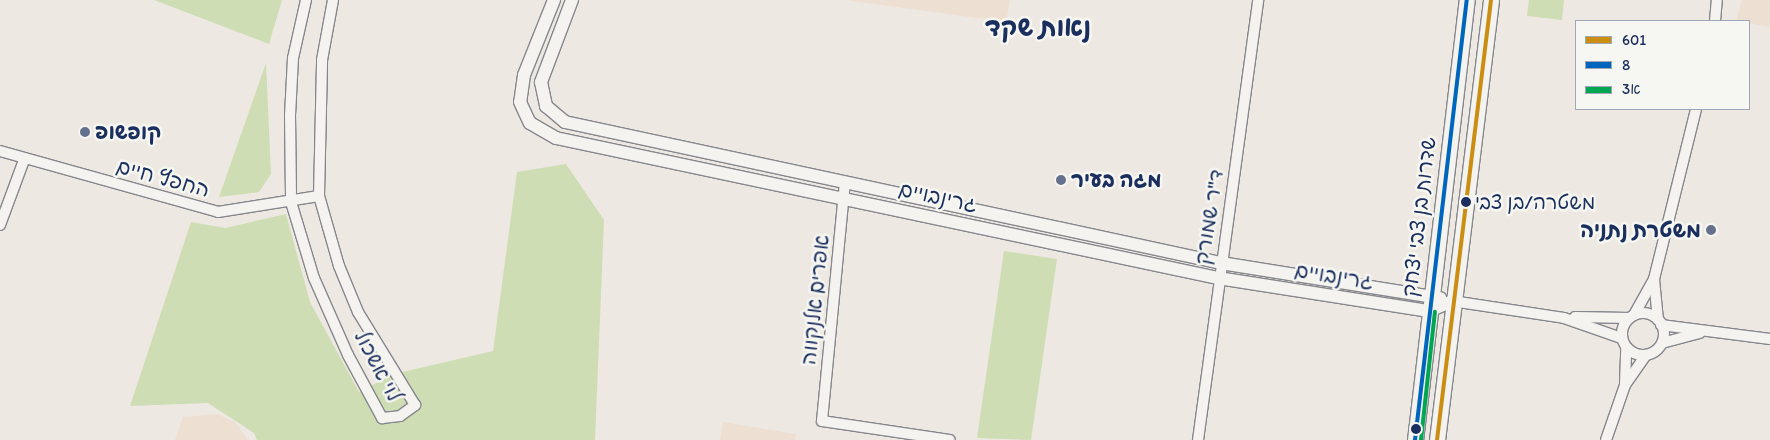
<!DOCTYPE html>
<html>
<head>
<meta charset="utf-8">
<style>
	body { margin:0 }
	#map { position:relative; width:1770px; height:440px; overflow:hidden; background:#eee8e2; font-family:Itim,"Playpen Sans Hebrew",sans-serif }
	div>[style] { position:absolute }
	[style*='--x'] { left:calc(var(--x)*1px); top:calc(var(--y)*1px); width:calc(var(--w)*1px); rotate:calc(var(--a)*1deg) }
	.built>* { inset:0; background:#ede0d3 }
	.green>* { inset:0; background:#ceddb4 }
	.roads { filter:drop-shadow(1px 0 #86878d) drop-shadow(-1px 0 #86878d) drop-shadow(0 1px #86878d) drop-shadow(0 -1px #86878d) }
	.minor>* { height:10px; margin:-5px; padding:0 5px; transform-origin:5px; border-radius:5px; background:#f4f3f0 }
	.minor>.ring { margin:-5px; padding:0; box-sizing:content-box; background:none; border:10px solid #f4f3f0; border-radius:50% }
	.tertiary>* { height:12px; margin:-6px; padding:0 6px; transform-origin:6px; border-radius:6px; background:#f4f3f0 }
	.secondary>* { height:15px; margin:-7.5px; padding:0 7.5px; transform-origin:7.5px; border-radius:7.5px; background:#f4f3f0 }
	.bus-1>* { height:4px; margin:-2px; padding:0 2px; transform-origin:2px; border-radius:2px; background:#cb8e13 }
	.bus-2>* { height:4px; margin:-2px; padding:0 2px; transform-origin:2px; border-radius:2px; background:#0065bd }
	.bus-3>* { height:4px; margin:-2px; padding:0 2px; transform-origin:2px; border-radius:2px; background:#00a651 }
	.dots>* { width:14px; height:14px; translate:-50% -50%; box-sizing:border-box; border:2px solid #f6f6f2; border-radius:50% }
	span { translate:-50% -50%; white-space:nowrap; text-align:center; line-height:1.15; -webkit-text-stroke:5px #f6f6f2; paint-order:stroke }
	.bus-label { font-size:20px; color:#1b2f5e }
	.left { translate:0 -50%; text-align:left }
	.poi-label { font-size:21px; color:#1b2f5e; font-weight:700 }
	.right { translate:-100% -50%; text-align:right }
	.street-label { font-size:21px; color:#1b2f5e }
	.district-label { font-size:26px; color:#1b2f5e; font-weight:700 }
	.legend { position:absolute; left:1575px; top:20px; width:175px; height:90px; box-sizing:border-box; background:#f6f6f2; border:1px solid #9ea6b7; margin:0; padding:6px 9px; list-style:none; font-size:15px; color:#1b2f5e }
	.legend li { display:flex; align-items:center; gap:10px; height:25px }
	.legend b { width:25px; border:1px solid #9ea6b7 }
</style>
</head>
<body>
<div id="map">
	<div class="built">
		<div style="clip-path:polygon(845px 0,1010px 0,1006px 22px)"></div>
		<div style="clip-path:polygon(1742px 0,1770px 0,1770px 27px,1736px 21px)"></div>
		<div style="clip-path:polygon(217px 414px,235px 422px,248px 440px,175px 440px,183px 417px)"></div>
		<div style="clip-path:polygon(723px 422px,796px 434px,795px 440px,720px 440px)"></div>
	</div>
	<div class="green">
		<div style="clip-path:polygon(154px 0,282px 0,269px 44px)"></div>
		<div style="clip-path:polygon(1529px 0,1564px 0,1562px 20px,1527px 16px)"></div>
		<div style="clip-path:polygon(266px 63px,271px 174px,259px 192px,219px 197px)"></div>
		<div style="clip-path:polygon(566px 164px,604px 220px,595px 440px,257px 440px,254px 433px,208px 403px,130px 406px,191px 222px,225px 228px,286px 214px,310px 302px,359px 392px,394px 374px,493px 351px,517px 172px)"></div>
		<div style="clip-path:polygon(1004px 251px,1057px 259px,1031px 440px,977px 438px)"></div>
	</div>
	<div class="roads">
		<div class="minor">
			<div style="--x:306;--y:0;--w:59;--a:102.6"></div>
			<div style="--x:293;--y:58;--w:57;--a:93"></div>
			<div style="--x:290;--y:115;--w:87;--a:89.3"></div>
			<div style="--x:291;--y:202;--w:79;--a:73.2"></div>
			<div style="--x:314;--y:278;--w:84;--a:66.2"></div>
			<div style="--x:348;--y:355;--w:72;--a:61.6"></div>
			<div style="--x:382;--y:418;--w:18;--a:-6"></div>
			<div style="--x:400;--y:416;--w:19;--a:-36"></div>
			<div style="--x:415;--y:405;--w:109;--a:-121.5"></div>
			<div style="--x:358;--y:312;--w:50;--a:-112.4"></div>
			<div style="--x:339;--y:266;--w:73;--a:-105.9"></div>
			<div style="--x:319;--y:196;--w:136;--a:-88.7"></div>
			<div style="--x:322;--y:60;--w:61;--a:-79.6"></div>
			<div style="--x:1715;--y:21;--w:21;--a:-85"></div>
			<div style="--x:0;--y:151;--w:226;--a:15.6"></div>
			<div style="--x:218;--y:212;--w:102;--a:-9"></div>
			<div style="--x:845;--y:182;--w:240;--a:95.5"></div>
			<div style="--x:822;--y:421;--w:129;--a:8.4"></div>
			<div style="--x:0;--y:225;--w:69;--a:-69.7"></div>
			<div style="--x:1452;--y:301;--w:113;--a:8.6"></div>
			<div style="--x:1564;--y:318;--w:60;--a:19.3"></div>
			<div class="ring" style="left:1622px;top:313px;width:32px;height:32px"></div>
			<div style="--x:1634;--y:315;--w:41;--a:-60.9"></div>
			<div style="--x:1575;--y:317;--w:54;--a:1.1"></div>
			<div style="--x:1658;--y:320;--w:41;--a:-95.6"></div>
			<div style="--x:1654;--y:279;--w:175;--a:-76.1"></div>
			<div style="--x:1661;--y:325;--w:110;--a:7.3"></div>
			<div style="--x:1662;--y:343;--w:39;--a:-15"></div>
			<div style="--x:1625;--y:384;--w:36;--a:-88"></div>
			<div style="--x:1198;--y:440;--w:444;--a:-82.2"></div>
			<div style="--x:1606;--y:440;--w:58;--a:-70.9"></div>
			<div style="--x:1625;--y:385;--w:37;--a:-55"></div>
		</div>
		<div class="tertiary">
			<div style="--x:554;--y:0;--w:81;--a:111.8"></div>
			<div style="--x:524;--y:75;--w:27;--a:98"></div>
			<div style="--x:520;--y:102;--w:23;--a:65"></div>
			<div style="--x:530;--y:123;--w:30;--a:30"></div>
			<div style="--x:556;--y:138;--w:677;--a:11.94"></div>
			<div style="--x:1218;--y:278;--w:214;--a:8.9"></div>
			<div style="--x:1429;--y:311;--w:25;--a:-23"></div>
			<div style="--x:572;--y:0;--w:88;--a:110.7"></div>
			<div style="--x:541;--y:82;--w:25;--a:78"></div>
			<div style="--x:546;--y:106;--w:25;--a:40"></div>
			<div style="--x:565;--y:122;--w:671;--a:12.13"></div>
			<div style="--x:1221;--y:263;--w:222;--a:9.1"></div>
		</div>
		<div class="secondary">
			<div style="--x:1415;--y:440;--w:443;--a:-83.3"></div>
			<div style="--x:1437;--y:440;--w:443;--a:-83"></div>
		</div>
	</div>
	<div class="bus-1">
		<div style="--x:1437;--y:440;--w:443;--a:-83"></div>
	</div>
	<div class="bus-2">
		<div style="--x:1415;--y:440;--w:443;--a:-83.3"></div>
	</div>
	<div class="bus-3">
		<div style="--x:1421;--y:440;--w:129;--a:-83.8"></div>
	</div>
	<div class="dots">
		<div style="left:85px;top:132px;background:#65708c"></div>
		<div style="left:1061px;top:180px;background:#65708c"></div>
		<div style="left:1466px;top:202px;background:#1b2f5e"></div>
		<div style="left:1711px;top:230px;background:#65708c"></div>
		<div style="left:1416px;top:429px;background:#1b2f5e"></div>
	</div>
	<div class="bus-label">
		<span class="left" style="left:1475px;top:202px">משטרה/בן צבי</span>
	</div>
	<div class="poi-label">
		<span class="left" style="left:95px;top:132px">קופשופ</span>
		<span class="left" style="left:1071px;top:180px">מגה בעיר</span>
		<span class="right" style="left:1701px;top:230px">משטרת נתניה</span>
	</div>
	<div class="street-label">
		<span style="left:163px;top:178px;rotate:15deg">החפץ חיים</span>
		<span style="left:938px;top:197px;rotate:12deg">גרינבויים</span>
		<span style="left:1209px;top:217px;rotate:-81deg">ד"ר שמורק</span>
		<span style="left:1419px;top:217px;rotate:-83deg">שדרות בן צבי יצחק</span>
		<span style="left:1334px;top:276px;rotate:9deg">גרינבויים</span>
		<span style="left:815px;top:300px;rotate:-84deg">אפרים אלנקווה</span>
		<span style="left:378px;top:366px;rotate:62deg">לוי אשכול</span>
	</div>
	<div class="district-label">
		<span style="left:1038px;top:28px">נאות שקד</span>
	</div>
	<ul class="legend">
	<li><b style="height:6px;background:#cb8e13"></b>601</li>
	<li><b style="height:6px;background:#0065bd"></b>8</li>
	<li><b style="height:6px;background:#00a651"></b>3א</li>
	</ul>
</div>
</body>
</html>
